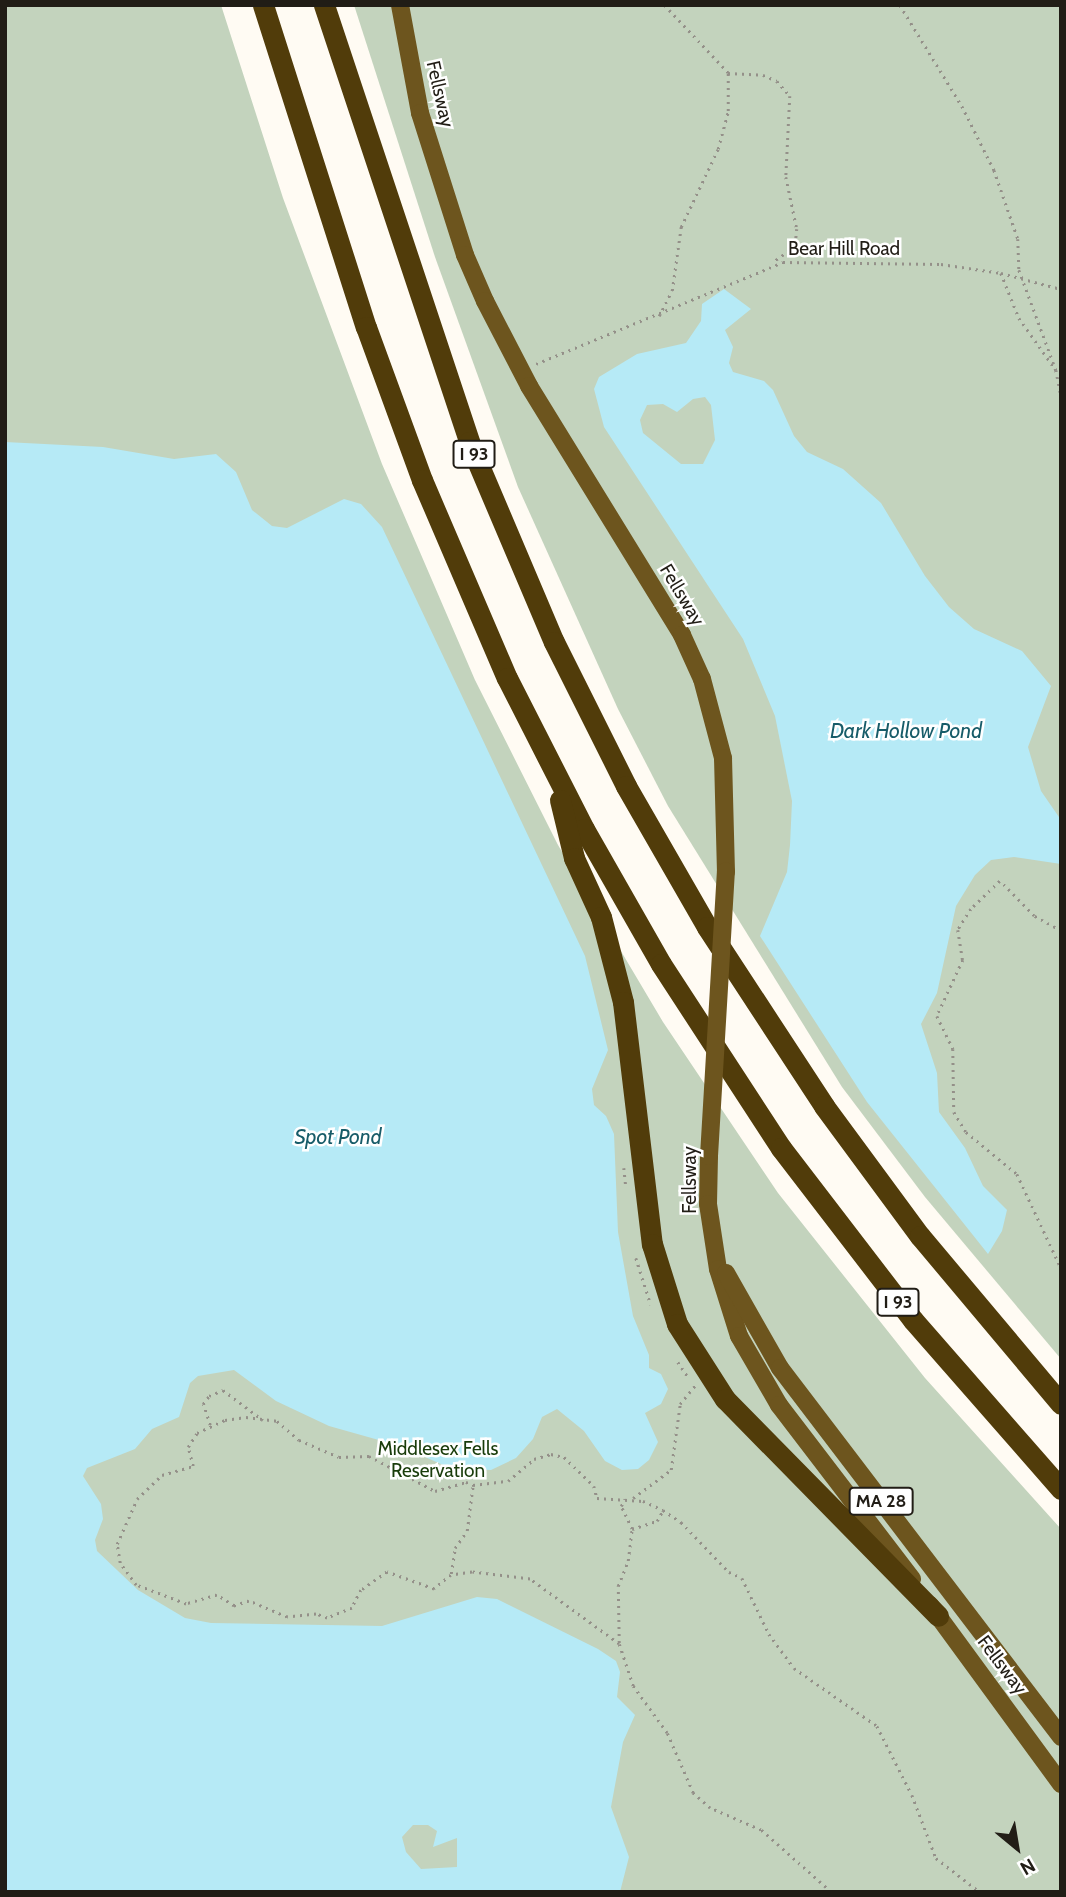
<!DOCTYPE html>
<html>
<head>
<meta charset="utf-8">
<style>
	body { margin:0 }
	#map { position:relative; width:1066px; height:1897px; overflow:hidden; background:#fffbf3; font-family:Cabin,sans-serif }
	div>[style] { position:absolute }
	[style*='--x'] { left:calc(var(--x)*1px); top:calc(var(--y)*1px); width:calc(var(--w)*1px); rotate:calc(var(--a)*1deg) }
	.green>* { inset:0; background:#c3d3bd }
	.water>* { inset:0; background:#b6eaf6 }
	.path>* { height:2.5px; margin-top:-1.25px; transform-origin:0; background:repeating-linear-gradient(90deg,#949089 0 2px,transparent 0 7px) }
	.major>* { height:18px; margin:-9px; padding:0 9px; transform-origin:9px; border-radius:9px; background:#6d551e }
	.highway>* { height:21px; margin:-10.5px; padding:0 10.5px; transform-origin:10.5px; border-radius:10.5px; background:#513c0a }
	.path-bridge>* { height:2.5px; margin-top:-1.25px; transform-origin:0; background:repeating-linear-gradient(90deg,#949089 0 2px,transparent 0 7px) }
	.major-bridge>* { height:18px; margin:-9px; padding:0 9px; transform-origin:9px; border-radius:9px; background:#6d551e }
	span { translate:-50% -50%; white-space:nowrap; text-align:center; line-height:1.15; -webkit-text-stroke:5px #fff; paint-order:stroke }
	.shield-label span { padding:2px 5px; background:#fff; border:2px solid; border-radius:5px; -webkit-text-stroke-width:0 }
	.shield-label { font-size:18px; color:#211d16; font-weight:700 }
	.street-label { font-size:19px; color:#211d16 }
	.park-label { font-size:19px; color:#193c0b }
	.water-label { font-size:21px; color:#175c69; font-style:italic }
	.frame { position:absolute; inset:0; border:7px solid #211d16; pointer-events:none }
	.north { position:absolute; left:982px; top:1813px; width:70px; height:70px; -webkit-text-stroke:5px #fff; paint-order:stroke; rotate:150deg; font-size:19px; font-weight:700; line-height:28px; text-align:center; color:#211d16 }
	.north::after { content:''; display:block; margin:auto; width:24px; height:32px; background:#211d16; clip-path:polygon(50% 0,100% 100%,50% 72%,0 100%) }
</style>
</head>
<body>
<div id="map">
	<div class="green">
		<div style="clip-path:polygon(5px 5px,221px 5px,283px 198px,382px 464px,475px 680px,558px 845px,663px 1022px,778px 1193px,925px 1378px,1061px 1529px,1061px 1892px,5px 1892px)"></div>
		<div style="clip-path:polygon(354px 5px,1061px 5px,1061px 1359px,925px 1197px,842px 1087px,668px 806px,618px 709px,518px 487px,435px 257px)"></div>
	</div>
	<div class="water">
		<div style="clip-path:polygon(evenodd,724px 289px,751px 309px,725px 330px,733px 347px,729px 363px,733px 372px,764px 381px,773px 390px,794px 436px,807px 452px,843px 469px,881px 503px,925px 576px,949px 607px,974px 629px,1022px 651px,1051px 686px,1028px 747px,1041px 791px,1061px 820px,1061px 864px,1014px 857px,991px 860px,975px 875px,956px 906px,937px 993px,921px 1024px,937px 1073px,939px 1112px,965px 1148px,983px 1186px,1007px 1210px,1002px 1231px,988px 1254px,867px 1102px,760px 936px,787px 872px,790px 845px,792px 801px,775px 716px,743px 639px,604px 427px,594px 389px,599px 377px,637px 354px,686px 343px,701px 321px,702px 304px,724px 289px,705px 397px,711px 405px,715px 440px,703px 464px,681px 464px,643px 433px,640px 420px,647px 405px,663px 404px,677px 412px,693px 399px,705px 397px)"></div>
		<div style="clip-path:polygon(evenodd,5px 442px,103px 447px,174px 459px,216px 454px,236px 472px,252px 510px,272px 526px,287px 528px,344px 499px,361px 504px,382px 527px,585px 956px,608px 1050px,592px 1089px,594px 1105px,606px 1116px,614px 1134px,618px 1232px,633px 1316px,649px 1355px,649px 1368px,661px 1374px,668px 1389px,661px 1404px,645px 1413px,658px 1442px,649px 1460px,638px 1469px,622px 1470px,605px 1461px,584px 1431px,557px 1409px,542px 1417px,533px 1439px,516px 1458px,491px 1470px,450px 1468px,400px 1446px,329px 1426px,276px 1401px,234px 1370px,198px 1376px,190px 1383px,179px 1417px,152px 1429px,135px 1449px,87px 1468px,83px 1476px,101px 1504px,103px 1519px,95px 1540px,97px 1551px,138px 1590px,185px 1618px,211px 1623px,382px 1626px,477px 1597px,497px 1599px,598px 1649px,616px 1661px,620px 1672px,617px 1697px,635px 1715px,623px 1742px,611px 1807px,629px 1857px,620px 1892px,5px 1892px,5px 442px,413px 1825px,428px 1825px,437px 1831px,433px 1847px,457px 1838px,457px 1867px,421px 1869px,406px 1852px,402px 1837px,413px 1825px)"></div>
	</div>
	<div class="path">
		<div style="--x:900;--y:5;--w:119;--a:58.5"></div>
		<div style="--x:962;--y:106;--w:72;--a:63.4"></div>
		<div style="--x:994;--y:170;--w:73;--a:70.8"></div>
		<div style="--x:1018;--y:239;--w:31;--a:88"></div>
		<div style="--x:728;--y:73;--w:35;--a:3"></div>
		<div style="--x:763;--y:75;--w:15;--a:23"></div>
		<div style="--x:777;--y:81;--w:20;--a:49"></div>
		<div style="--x:790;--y:96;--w:81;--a:92.8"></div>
		<div style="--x:786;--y:177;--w:53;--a:78.1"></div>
		<div style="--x:797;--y:229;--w:18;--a:96"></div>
		<div style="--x:795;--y:247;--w:28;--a:145"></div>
		<div style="--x:1001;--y:273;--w:48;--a:68.2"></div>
		<div style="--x:1019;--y:318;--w:64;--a:54.6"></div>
		<div style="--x:1056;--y:370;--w:25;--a:79"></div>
		<div style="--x:659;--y:316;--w:28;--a:-63"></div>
		<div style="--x:672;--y:291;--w:65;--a:-82"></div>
		<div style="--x:681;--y:227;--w:86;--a:-64.6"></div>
		<div style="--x:718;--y:149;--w:39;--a:-75"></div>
		<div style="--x:728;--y:111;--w:38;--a:-90"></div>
		<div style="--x:728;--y:73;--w:93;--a:-133.3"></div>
		<div style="--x:536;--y:364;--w:267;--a:-22.4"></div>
		<div style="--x:783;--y:262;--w:158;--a:0.7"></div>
		<div style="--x:941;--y:264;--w:61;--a:8.5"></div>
		<div style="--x:1001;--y:273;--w:62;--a:14.9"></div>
		<div style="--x:1061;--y:931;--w:31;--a:-151"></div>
		<div style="--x:1034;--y:916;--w:49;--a:-134.2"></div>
		<div style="--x:1000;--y:881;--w:40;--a:136"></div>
		<div style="--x:971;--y:909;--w:25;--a:122"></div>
		<div style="--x:958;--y:930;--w:30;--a:81"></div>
		<div style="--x:963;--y:960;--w:62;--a:114.9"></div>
		<div style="--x:937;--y:1016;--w:37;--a:64"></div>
		<div style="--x:953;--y:1049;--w:63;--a:89.1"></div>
		<div style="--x:954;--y:1112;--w:23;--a:59"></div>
		<div style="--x:966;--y:1132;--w:66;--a:39.5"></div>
		<div style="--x:1017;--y:1174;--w:104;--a:64.9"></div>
		<div style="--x:624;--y:1168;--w:18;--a:84"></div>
		<div style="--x:636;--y:1258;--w:49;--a:72.3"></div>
		<div style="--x:678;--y:1362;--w:18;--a:56"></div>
		<div style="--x:210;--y:1425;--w:22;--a:-108"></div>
		<div style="--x:203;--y:1404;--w:10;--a:-53"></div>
		<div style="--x:209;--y:1396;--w:15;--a:-23"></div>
		<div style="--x:223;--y:1390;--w:50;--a:36.9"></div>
		<div style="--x:633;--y:1498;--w:47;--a:-36.4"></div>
		<div style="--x:671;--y:1470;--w:67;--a:-82.2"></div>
		<div style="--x:680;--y:1404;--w:26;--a:-51"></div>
		<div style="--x:632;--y:1529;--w:26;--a:-18"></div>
		<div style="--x:657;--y:1521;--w:13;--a:-61"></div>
		<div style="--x:451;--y:1574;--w:26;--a:-81"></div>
		<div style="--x:455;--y:1548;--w:21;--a:-55"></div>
		<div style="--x:467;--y:1531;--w:46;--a:-82.6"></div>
		<div style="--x:619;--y:1643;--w:57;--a:-91"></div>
		<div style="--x:618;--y:1586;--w:27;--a:-68"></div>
		<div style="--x:628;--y:1561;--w:32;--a:-83"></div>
		<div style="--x:632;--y:1529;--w:25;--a:-116"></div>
		<div style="--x:621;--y:1506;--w:8;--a:-60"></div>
		<div style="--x:831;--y:1892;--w:94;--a:-138.5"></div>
		<div style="--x:761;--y:1830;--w:56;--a:-156.7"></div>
		<div style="--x:710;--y:1808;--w:23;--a:-139"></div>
		<div style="--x:693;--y:1793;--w:65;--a:-113.4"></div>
		<div style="--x:667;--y:1733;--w:58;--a:-125.9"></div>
		<div style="--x:633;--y:1686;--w:44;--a:-108.4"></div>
		<div style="--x:619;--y:1644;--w:110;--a:-143.9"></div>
		<div style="--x:530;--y:1579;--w:58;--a:-173.1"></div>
		<div style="--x:472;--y:1572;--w:21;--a:172"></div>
		<div style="--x:451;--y:1575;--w:22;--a:141"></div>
		<div style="--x:434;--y:1589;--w:50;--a:-160.1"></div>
		<div style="--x:387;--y:1572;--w:32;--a:145"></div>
		<div style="--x:361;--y:1590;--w:20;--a:117"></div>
		<div style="--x:352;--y:1608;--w:27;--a:158"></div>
		<div style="--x:327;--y:1618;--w:12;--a:-160"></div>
		<div style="--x:316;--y:1614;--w:29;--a:174"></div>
		<div style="--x:287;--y:1617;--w:41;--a:-157.2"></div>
		<div style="--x:249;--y:1601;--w:16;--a:162"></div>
		<div style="--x:234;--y:1606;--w:20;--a:-147"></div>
		<div style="--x:217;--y:1595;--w:32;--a:164"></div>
		<div style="--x:186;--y:1604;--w:53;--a:-159.2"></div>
		<div style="--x:136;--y:1585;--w:27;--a:-126"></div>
		<div style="--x:120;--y:1563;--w:19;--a:-99"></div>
		<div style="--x:117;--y:1544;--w:49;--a:-66"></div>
		<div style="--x:137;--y:1499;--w:35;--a:-44"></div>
		<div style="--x:162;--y:1475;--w:32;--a:-16"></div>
		<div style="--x:193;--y:1466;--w:20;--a:-105"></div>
		<div style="--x:188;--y:1447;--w:17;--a:-57"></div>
		<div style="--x:197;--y:1433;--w:31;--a:-25"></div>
		<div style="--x:225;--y:1420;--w:21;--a:-8"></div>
		<div style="--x:246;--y:1417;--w:31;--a:7"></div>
		<div style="--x:277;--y:1421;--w:29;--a:41"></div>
		<div style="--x:299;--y:1440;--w:43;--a:23"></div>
		<div style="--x:339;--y:1457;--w:30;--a:-2"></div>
		<div style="--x:369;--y:1456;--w:75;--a:27.9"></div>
		<div style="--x:435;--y:1491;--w:32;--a:-16"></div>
		<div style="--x:466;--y:1482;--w:8;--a:23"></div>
		<div style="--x:473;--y:1485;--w:35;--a:-7"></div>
		<div style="--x:508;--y:1481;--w:34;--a:-40"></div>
		<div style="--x:534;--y:1459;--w:18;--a:-16"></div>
		<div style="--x:551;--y:1454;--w:13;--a:13"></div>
		<div style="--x:564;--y:1457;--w:42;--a:44"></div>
		<div style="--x:594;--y:1486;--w:12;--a:76"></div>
		<div style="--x:597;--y:1498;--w:46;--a:3.7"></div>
		<div style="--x:643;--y:1501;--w:22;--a:24"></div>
		<div style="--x:663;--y:1510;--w:22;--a:34"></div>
		<div style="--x:681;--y:1522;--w:69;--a:46.2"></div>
		<div style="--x:729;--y:1572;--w:14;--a:25"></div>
		<div style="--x:742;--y:1578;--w:62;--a:64.3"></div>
		<div style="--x:769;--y:1634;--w:42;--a:53.7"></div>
		<div style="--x:794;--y:1668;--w:101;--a:34.9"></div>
		<div style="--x:877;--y:1726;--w:77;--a:63.1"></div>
		<div style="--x:912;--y:1795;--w:67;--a:69.1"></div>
		<div style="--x:936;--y:1858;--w:56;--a:37.7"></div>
	</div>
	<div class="major">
		<div style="--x:400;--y:5;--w:110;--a:79.5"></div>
		<div style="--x:420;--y:113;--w:149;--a:72.4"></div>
		<div style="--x:465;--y:255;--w:50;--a:66.5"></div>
		<div style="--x:485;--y:301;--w:96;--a:62.6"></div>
		<div style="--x:529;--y:386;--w:292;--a:58.4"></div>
		<div style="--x:682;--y:635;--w:48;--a:65.6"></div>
		<div style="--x:702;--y:679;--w:82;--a:75.1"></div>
		<div style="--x:723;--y:758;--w:114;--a:88.5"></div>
		<div style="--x:709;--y:1156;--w:48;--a:91.2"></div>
		<div style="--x:708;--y:1204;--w:66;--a:81.3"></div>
		<div style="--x:718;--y:1269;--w:70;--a:72.6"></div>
		<div style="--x:739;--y:1336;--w:80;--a:59.9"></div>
		<div style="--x:779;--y:1405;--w:219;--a:52.6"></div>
		<div style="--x:726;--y:1273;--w:109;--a:60.4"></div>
		<div style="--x:780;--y:1368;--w:464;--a:52.7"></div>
		<div style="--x:930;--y:1605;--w:222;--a:53.8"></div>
	</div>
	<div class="highway">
		<div style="--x:263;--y:5;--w:338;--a:72.3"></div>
		<div style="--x:366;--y:327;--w:163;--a:69.9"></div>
		<div style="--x:422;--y:480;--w:215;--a:66.8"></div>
		<div style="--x:507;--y:678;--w:169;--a:63"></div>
		<div style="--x:584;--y:829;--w:155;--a:60.3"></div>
		<div style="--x:661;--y:964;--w:220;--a:56.9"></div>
		<div style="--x:781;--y:1148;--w:217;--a:52.5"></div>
		<div style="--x:913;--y:1320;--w:225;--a:48.8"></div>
		<div style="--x:324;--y:5;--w:460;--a:71.6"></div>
		<div style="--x:469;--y:442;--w:217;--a:67"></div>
		<div style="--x:554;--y:642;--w:161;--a:63.4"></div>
		<div style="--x:626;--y:786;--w:163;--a:60.1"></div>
		<div style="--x:707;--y:927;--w:214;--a:56.8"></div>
		<div style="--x:824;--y:1106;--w:162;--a:53.6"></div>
		<div style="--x:920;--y:1236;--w:219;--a:50"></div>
		<div style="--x:560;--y:800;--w:60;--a:76.4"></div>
		<div style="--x:574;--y:858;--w:65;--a:65.4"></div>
		<div style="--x:601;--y:917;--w:88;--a:75.5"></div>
		<div style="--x:623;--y:1002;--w:244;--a:83.2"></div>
		<div style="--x:652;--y:1244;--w:84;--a:72.6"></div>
		<div style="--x:677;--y:1324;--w:89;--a:57.4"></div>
		<div style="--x:725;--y:1399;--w:304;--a:45.5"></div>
	</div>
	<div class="path-bridge">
		<div style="--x:1019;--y:270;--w:107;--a:69.7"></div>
	</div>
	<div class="major-bridge">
		<div style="--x:709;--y:1156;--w:285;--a:-86.6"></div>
	</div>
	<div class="shield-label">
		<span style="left:474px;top:454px">I 93</span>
		<span style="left:898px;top:1302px">I 93</span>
		<span style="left:881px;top:1501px">MA 28</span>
	</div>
	<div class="street-label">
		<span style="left:440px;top:94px;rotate:77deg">Fellsway</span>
		<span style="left:844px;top:249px">Bear Hill Road</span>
		<span style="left:682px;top:595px;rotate:59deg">Fellsway</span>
		<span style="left:690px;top:1180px;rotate:-90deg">Fellsway</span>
		<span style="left:1002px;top:1665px;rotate:53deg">Fellsway</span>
	</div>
	<div class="park-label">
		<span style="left:438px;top:1460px">Middlesex Fells<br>Reservation</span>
	</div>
	<div class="water-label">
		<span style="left:906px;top:731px">Dark Hollow Pond</span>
		<span style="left:338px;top:1137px">Spot Pond</span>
	</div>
	<div class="frame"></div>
	<div class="north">N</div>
</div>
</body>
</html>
